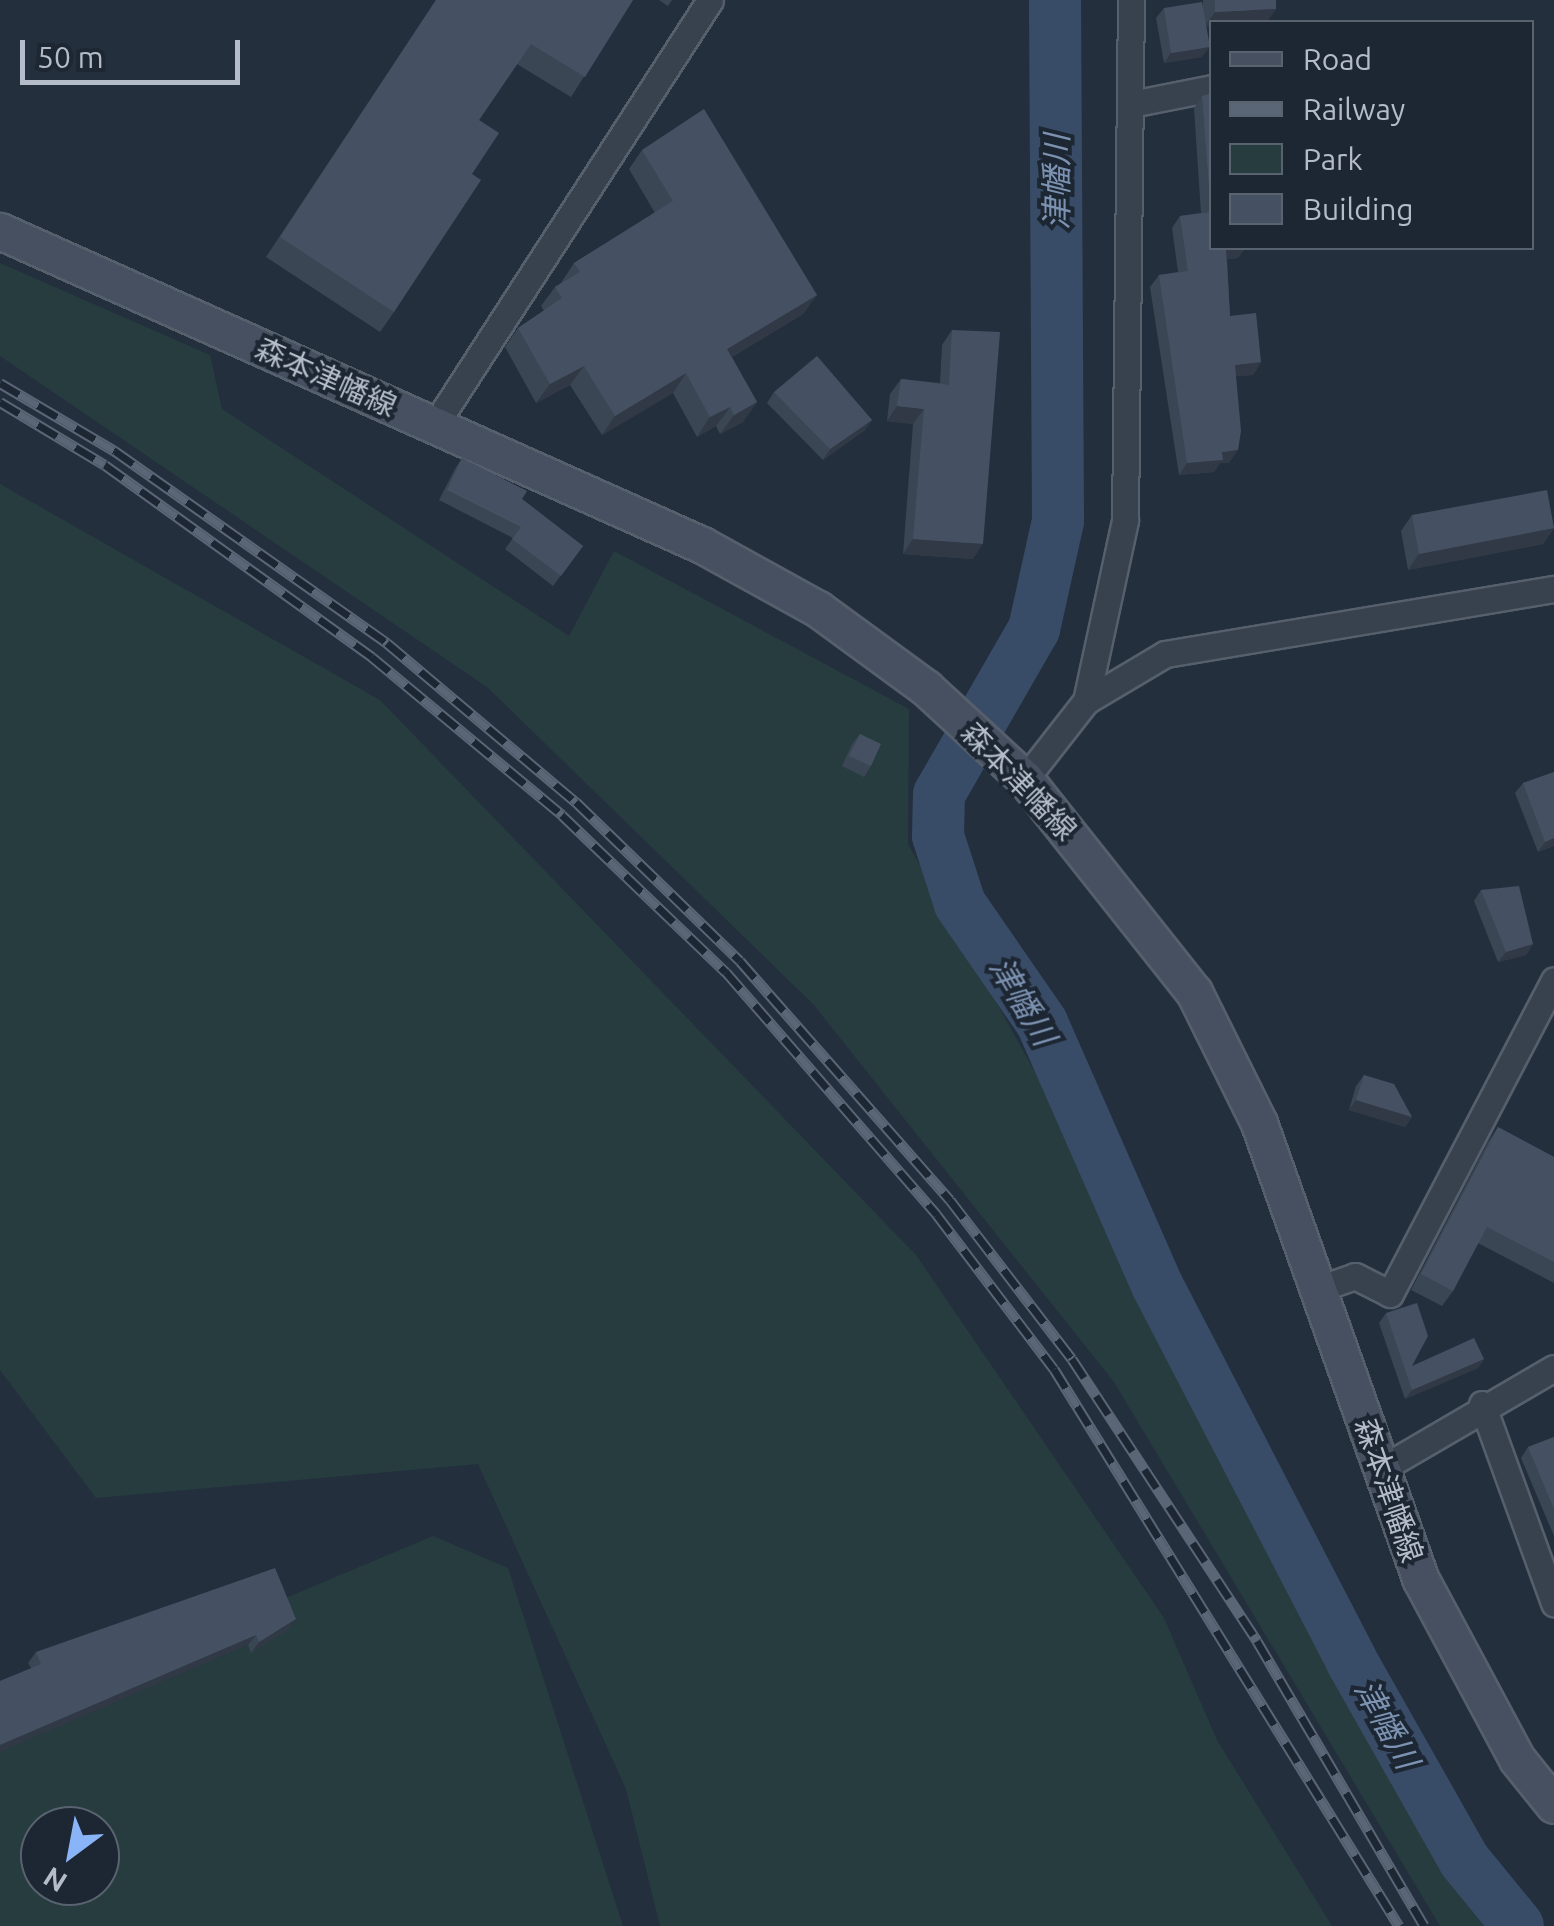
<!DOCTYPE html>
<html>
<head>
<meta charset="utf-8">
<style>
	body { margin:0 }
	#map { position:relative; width:1554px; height:1926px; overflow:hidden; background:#242f3e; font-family:Ubuntu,"Noto Sans JP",sans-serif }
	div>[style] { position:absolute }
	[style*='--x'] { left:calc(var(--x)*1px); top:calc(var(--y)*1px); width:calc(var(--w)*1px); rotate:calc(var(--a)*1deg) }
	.green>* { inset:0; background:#263c3f }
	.river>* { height:52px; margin:-26px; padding:0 26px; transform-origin:26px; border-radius:26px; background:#394c67 }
	.roads { filter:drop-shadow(2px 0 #565f6c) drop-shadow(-2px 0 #565f6c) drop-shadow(0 2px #565f6c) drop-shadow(0 -2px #565f6c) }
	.street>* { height:25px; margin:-12.5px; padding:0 12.5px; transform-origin:12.5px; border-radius:12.5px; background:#38414e }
	.secondary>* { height:35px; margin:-17.5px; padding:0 17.5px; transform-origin:17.5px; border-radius:17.5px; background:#465061 }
	.rail>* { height:11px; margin-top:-5.5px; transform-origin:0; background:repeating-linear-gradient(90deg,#1d2633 0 22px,#5a6575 0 44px); box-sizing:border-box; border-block:2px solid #5a6575 }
	.wall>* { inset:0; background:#3b4654 }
	.shaded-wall>* { inset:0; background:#303945 }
	.building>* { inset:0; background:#455162 }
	span { translate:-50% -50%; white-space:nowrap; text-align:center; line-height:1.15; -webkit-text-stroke:8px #1d2633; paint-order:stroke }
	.street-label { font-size:30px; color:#b4bcc9 }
	.water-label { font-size:32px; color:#7c92b1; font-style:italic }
	.legend { position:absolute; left:1209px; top:20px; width:325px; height:230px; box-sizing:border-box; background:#1d2633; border:2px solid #59626f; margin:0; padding:12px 18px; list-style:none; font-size:30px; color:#b4bcc9 }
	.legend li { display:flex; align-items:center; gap:20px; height:50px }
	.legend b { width:50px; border:2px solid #59626f }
	.north { position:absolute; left:20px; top:1806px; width:100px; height:100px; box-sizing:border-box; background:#1d2633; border:2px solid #59626f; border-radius:50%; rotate:212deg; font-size:28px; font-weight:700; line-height:40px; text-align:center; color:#b4bcc9 }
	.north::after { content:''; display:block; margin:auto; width:35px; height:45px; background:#8ab4f8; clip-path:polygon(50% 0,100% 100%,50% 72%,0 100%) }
	.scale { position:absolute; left:20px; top:40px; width:220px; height:45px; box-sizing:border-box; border:5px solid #b4bcc9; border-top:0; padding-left:12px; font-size:30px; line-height:35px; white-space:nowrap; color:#b4bcc9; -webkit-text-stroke:8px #1d2633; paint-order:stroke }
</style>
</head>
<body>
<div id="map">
	<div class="green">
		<div style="clip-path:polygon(0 263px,210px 355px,222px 409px,569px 636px,614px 551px,909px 709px,908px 844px,1035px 1072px,1278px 1558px,1484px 1926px,1440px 1926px,1114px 1382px,813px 1004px,487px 687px,0 356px)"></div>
		<div style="clip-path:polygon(0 484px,380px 700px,916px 1255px,1164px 1618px,1217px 1740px,1332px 1926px,660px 1926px,626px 1789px,478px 1464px,96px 1498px,0 1370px)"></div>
		<div style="clip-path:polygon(evenodd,433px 1536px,508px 1568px,623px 1926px,0 1926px,0 1718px,433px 1536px,40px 1826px,100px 1826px,100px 1886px,40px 1886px,40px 1826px)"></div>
	</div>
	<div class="river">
		<div style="--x:1055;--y:0;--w:521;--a:89.67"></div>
		<div style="--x:1058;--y:521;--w:111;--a:102.5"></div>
		<div style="--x:1034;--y:629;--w:190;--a:119.9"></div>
		<div style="--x:939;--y:794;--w:42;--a:91.4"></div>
		<div style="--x:938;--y:836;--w:71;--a:72.1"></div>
		<div style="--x:960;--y:904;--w:145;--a:55.4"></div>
		<div style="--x:1042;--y:1023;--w:286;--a:66.3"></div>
		<div style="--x:1157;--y:1285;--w:422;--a:62.6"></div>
		<div style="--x:1351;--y:1660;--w:230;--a:60.5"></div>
		<div style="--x:1464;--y:1860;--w:85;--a:50.7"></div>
	</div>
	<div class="roads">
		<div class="street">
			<div style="--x:1131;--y:104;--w:83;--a:-11.2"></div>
			<div style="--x:435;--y:425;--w:506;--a:-57.09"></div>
			<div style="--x:1086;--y:701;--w:185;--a:-77.8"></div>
			<div style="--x:1125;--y:520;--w:520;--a:-89.34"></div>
			<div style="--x:1025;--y:779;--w:99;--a:-52"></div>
			<div style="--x:1086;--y:701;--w:92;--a:-30.7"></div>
			<div style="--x:1165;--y:654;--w:394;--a:-9.5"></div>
			<div style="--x:1318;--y:1289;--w:39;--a:-19"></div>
			<div style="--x:1355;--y:1276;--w:39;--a:27"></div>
			<div style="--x:1390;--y:1294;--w:354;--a:-62.4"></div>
			<div style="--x:1482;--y:1404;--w:212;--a:70.1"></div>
			<div style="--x:1381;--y:1469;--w:200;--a:-30.3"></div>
		</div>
		<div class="secondary">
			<div style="--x:0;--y:231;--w:769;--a:24.1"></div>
			<div style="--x:702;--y:545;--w:132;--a:28.9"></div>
			<div style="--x:818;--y:609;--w:134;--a:36.2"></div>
			<div style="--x:926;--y:688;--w:134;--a:42.6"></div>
			<div style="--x:1025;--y:779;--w:272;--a:51.6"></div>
			<div style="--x:1194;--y:992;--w:146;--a:63.6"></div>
			<div style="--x:1259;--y:1123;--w:483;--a:70.5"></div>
			<div style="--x:1420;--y:1578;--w:205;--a:61.8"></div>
			<div style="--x:1517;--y:1759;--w:59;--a:51.2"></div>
		</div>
	</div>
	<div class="rail">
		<div style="--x:0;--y:383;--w:134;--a:30.6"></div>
		<div style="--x:115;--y:451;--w:333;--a:35.2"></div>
		<div style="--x:387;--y:643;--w:247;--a:40.1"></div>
		<div style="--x:576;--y:802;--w:228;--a:44.1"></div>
		<div style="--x:740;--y:961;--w:318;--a:48.7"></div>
		<div style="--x:950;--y:1200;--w:200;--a:52.5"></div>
		<div style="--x:1072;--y:1359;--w:337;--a:56.7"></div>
		<div style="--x:1257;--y:1641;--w:330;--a:59.6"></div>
		<div style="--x:0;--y:402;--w:122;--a:31"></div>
		<div style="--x:105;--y:465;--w:329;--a:35.7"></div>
		<div style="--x:372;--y:657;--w:247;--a:39.7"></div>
		<div style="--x:562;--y:815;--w:227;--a:43.8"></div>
		<div style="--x:726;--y:972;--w:322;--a:49"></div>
		<div style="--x:937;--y:1215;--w:193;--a:52.8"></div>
		<div style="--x:1054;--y:1369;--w:655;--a:58.23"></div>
	</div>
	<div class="wall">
		<div style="clip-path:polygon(436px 0,633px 0,571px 97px,517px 64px,479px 120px,394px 312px,380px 332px,266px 257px)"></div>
		<div style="clip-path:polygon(659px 0,672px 0,668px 6px)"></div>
		<div style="clip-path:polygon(1203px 0,1276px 0,1206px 27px,1202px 57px,1164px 63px,1156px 18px,1164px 8px,1203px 9px)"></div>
		<div style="clip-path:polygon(1202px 96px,1238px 258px,1227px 259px,1230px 316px,1261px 362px,1253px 375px,1236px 376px,1229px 463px,1220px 463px,1214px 472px,1179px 475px,1150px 287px,1159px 275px,1178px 272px,1172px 228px,1180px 216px,1201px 213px,1194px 108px)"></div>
		<div style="clip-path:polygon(642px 150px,817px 295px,803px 314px,732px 357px,757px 402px,743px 422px,720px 434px,716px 426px,697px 437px,673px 393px,602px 435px,570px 385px,536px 403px,505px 347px,518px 328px,544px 311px,541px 306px,555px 287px,561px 283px,574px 263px,655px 213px,629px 169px)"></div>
		<div style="clip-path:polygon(952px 330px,973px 559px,903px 554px,913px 424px,887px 421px,890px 394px,901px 379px,940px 383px,942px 345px)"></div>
		<div style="clip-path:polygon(774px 392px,872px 420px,865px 430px,823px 460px,767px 403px)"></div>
		<div style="clip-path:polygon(462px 458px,522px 499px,583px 546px,553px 586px,505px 549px,513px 538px,439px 500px,455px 469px)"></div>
		<div style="clip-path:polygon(1412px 515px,1554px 528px,1543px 544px,1408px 570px,1401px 531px)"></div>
		<div style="clip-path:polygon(860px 734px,871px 766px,864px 777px,842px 766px,852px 744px)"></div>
		<div style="clip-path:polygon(1554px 772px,1554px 846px,1538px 852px,1515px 793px,1523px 783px)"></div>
		<div style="clip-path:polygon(1481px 890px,1533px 944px,1526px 955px,1498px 962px,1474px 901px)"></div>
		<div style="clip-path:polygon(1364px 1075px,1412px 1117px,1405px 1127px,1349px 1110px,1356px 1086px)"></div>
		<div style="clip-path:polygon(1498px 1127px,1554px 1157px,1554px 1283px,1478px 1243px,1453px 1291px,1442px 1306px,1411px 1290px,1488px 1142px)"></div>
		<div style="clip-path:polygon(1386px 1313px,1412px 1366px,1484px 1359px,1478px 1368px,1405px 1399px,1379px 1323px)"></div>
		<div style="clip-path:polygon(1554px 1437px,1554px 1536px,1521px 1458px,1528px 1447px)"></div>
		<div style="clip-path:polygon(289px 1629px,251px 1653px,248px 1645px,31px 1668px,28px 1663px,36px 1652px)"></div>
	</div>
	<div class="shaded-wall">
		<div style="clip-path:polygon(1276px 9px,1267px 22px,1212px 22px,1212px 27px,1204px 27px,1215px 12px)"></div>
		<div style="clip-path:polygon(1210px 47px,1202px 57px,1164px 63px,1171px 53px)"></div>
		<div style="clip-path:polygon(1226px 248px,1246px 248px,1238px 258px,1217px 261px)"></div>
		<div style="clip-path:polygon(817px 295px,803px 314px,714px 368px,727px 349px)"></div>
		<div style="clip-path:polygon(1261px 362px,1253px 375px,1227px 377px,1235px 365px)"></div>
		<div style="clip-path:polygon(584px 366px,570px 385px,536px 403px,550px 384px)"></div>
		<div style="clip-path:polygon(686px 373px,673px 393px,602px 435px,615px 416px)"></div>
		<div style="clip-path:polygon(757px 402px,743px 422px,720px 434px,734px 415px)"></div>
		<div style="clip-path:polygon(897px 406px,924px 409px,913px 424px,887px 421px)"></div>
		<div style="clip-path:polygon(730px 407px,716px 426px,697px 437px,710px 417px)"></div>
		<div style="clip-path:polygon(872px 420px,865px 430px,823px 460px,830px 449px)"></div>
		<div style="clip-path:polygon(1238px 450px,1229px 463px,1220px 463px,1214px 472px,1179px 475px,1187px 463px,1222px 452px)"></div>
		<div style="clip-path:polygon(1554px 528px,1543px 544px,1408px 570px,1419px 554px)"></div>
		<div style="clip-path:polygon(913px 539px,983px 544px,973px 559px,903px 554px)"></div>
		<div style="clip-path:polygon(1554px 838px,1554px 846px,1538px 852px,1545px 842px)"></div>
		<div style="clip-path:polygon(1533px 944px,1526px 955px,1498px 962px,1506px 952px)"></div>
		<div style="clip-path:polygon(1356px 1100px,1412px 1117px,1405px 1127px,1349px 1110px)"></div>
		<div style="clip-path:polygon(1484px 1359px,1478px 1368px,1405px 1399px,1412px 1390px)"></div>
		<div style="clip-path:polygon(296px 1619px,289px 1629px,251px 1653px,259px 1642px)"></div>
		<div style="clip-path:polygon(256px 1635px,248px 1645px,0 1752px,0 1745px)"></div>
	</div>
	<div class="building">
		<div style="clip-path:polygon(436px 0,633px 0,585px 77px,531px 44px,479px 120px,499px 133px,472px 174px,481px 180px,394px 312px,280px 237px)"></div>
		<div style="clip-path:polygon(1215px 0,1276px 0,1276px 9px,1215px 12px)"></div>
		<div style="clip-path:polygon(1202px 2px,1210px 47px,1171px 53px,1164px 8px)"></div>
		<div style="clip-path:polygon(1212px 93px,1212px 248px,1232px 248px,1226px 248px,1230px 316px,1256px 313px,1261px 362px,1235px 365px,1241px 431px,1238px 450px,1222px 452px,1223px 460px,1187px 463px,1159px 275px,1188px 271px,1180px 216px,1211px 212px,1202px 96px)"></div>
		<div style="clip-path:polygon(704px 109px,817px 295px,727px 349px,757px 402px,734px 415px,730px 407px,710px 417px,686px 373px,615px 416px,584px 366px,550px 384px,518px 328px,562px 298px,555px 287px,580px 272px,574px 263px,673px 201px,642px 150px)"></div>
		<div style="clip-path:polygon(952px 330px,1000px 332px,983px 544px,913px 539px,924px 409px,897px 406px,901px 379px,949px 385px)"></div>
		<div style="clip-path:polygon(817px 356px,872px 420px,830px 449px,774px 392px)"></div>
		<div style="clip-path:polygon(462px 458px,527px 491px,522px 499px,583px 546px,561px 576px,512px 539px,521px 527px,447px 490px)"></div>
		<div style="clip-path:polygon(1547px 490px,1554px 528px,1419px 554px,1412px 515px)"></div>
		<div style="clip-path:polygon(860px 734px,881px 744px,871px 766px,849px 756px)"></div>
		<div style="clip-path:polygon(1554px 772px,1554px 838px,1545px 842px,1523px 783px)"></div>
		<div style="clip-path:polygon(1519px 886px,1533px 944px,1506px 952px,1481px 890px)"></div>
		<div style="clip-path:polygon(1364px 1075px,1394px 1084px,1412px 1117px,1356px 1100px)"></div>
		<div style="clip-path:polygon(1498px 1127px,1554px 1157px,1554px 1262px,1487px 1227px,1453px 1291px,1421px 1274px)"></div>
		<div style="clip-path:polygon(1417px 1303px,1428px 1336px,1412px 1366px,1474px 1338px,1484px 1359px,1412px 1390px,1386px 1313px)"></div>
		<div style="clip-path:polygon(1554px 1437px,1554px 1509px,1528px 1447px)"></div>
		<div style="clip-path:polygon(275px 1568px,296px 1619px,259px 1642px,256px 1635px,0 1745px,0 1681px,41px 1664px,36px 1652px)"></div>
	</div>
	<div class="street-label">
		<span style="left:326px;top:377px;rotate:24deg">森本津幡線</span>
		<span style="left:1019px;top:781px;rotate:46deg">森本津幡線</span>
		<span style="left:1389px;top:1490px;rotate:71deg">森本津幡線</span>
	</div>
	<div class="water-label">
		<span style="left:1056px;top:182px;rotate:-90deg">津幡川</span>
		<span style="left:1023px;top:1001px;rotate:59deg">津幡川</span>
		<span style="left:1387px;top:1724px;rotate:61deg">津幡川</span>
	</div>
	<ul class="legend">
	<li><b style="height:12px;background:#465061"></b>Road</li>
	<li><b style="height:12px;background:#5a6575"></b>Railway</li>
	<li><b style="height:28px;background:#263c3f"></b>Park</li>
	<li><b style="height:28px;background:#455162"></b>Building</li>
	</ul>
	<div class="north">N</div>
	<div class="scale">50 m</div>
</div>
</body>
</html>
